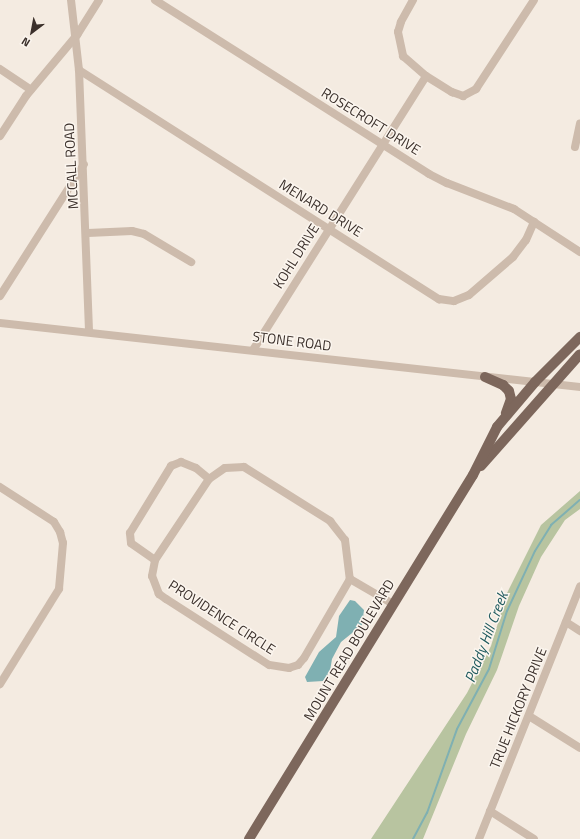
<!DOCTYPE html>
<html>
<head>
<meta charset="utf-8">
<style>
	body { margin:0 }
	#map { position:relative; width:580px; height:839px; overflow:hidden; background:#f4ebe1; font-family:"Titillium Web",sans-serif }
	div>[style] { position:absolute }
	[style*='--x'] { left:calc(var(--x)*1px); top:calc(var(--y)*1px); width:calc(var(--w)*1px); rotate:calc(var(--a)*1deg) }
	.green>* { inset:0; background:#b8c4a0 }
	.water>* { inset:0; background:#7fb0b2 }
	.stream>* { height:2px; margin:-1px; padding:0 1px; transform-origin:1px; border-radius:1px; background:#7fb0b2 }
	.minor>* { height:8px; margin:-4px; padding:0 4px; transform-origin:4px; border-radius:4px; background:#cdbbac }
	.major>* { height:10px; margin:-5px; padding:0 5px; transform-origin:5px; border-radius:5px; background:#7d675c }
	span { translate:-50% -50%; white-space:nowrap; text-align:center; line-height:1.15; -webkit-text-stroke:3px #fbf5ee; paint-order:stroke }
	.street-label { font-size:14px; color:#3b302b }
	.water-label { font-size:15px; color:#1f5a5e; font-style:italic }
	.north { position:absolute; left:12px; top:12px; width:40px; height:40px; -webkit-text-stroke:3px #fbf5ee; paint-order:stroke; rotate:212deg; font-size:11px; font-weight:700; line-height:16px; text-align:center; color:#3b302b }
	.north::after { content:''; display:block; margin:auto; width:14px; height:18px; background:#3b302b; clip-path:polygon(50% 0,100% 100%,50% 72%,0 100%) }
</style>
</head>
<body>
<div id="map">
	<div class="green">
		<div style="clip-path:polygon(580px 491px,580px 509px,565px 520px,541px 557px,519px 606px,497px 670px,466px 734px,423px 839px,371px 839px,467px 693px,491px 646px,507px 593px,541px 525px)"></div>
	</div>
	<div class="water">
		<div style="clip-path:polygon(350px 600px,355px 601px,364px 610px,362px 625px,341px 642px,332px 659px,330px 671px,323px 681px,307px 682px,305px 677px,319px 652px,336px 637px,339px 616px)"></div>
	</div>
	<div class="stream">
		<div style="--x:413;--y:839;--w:30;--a:-62"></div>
		<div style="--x:427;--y:813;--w:89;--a:-70.3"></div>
		<div style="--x:457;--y:729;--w:68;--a:-61.9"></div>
		<div style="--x:489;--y:669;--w:61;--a:-72.8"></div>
		<div style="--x:507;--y:611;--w:66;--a:-65"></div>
		<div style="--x:535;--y:551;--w:31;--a:-58"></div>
		<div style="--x:551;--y:525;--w:38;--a:-41"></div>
	</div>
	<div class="minor">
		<div style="--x:71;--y:0;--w:70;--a:83.5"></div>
		<div style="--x:79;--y:70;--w:262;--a:87.8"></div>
		<div style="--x:155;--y:0;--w:325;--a:32.4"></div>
		<div style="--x:429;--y:174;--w:20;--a:27"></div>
		<div style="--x:447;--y:183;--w:72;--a:21.2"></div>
		<div style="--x:514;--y:209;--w:79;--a:33.1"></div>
		<div style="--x:413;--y:0;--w:25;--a:119"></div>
		<div style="--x:401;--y:22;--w:10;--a:107"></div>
		<div style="--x:398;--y:32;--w:25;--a:78"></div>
		<div style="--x:403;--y:56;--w:30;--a:41"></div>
		<div style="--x:426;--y:76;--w:31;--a:32"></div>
		<div style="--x:452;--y:92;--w:12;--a:20"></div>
		<div style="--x:463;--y:96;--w:15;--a:-28"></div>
		<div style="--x:476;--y:89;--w:106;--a:-56.9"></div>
		<div style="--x:0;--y:69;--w:37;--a:34"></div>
		<div style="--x:79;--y:70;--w:427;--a:32.5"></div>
		<div style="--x:439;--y:299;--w:15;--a:8"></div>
		<div style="--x:454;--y:301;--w:16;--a:-22"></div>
		<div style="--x:469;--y:295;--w:58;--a:-40.8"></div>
		<div style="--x:513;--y:257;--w:21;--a:-53"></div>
		<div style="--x:526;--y:240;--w:20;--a:-66"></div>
		<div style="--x:0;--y:136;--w:48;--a:-57"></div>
		<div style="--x:26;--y:96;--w:80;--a:-50.1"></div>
		<div style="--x:77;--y:35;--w:41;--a:-57.8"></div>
		<div style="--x:575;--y:147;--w:24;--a:-78"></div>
		<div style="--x:88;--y:233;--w:44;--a:-2.6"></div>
		<div style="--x:132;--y:231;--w:12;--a:14"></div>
		<div style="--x:144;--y:234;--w:55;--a:30.8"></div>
		<div style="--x:0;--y:296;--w:156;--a:-57.5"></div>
		<div style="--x:0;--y:323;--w:584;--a:6.3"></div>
		<div style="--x:253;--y:350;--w:324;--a:-57.7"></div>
		<div style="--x:244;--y:467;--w:102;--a:32.1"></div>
		<div style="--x:330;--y:521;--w:24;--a:52"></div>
		<div style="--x:345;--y:540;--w:39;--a:83"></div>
		<div style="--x:350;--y:579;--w:91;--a:120.2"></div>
		<div style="--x:304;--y:658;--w:9;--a:131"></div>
		<div style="--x:298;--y:665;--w:9;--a:162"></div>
		<div style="--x:289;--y:668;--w:20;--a:-171"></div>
		<div style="--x:269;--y:665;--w:122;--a:-147.3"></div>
		<div style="--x:166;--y:599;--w:9;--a:-144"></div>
		<div style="--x:159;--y:594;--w:19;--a:-111"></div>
		<div style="--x:152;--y:576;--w:16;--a:-79"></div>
		<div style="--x:155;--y:560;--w:97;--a:-56.3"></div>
		<div style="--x:209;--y:479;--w:19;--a:-35"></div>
		<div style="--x:225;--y:468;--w:19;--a:-3"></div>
		<div style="--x:0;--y:487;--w:64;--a:32.9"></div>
		<div style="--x:54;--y:522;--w:12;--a:59"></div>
		<div style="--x:60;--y:532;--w:11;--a:75"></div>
		<div style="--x:63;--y:543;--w:46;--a:95"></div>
		<div style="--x:59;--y:589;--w:112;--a:121.8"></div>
		<div style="--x:155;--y:560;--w:29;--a:-145"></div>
		<div style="--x:131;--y:543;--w:10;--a:-96"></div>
		<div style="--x:130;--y:533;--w:79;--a:-58.5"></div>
		<div style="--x:171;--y:466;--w:11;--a:-22"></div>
		<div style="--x:181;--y:462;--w:16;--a:22"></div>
		<div style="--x:196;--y:468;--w:17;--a:40"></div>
		<div style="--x:350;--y:579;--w:50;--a:30.2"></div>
		<div style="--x:566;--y:622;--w:17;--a:33"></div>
		<div style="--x:529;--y:716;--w:60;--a:32.1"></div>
		<div style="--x:490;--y:811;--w:52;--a:32.5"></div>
		<div style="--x:479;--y:839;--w:272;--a:-68.2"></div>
	</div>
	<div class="major">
		<div style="--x:485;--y:377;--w:20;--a:24"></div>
		<div style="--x:503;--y:385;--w:8;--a:45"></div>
		<div style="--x:509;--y:391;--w:8;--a:76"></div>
		<div style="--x:511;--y:399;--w:15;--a:110"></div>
		<div style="--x:481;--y:466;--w:149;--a:-48.5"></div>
		<div style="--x:249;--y:839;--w:427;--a:-58.4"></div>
		<div style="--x:473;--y:475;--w:54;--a:-63.4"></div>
		<div style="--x:497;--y:427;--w:59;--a:-49.8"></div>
		<div style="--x:535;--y:382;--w:64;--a:-45"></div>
	</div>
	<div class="street-label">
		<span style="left:371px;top:121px;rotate:32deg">ROSECROFT DRIVE</span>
		<span style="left:71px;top:166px;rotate:-93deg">MCCALL ROAD</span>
		<span style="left:321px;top:208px;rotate:32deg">MENARD DRIVE</span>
		<span style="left:296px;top:256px;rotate:-58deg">KOHL DRIVE</span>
		<span style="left:292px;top:341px;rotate:7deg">STONE ROAD</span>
		<span style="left:222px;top:617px;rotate:33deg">PROVIDENCE CIRCLE</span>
		<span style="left:349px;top:650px;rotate:-59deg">MOUNT READ BOULEVARD</span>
		<span style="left:518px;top:708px;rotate:-68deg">TRUE HICKORY DRIVE</span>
	</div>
	<div class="water-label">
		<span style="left:486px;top:637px;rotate:-69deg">Paddy Hill Creek</span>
	</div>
	<div class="north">N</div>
</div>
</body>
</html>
